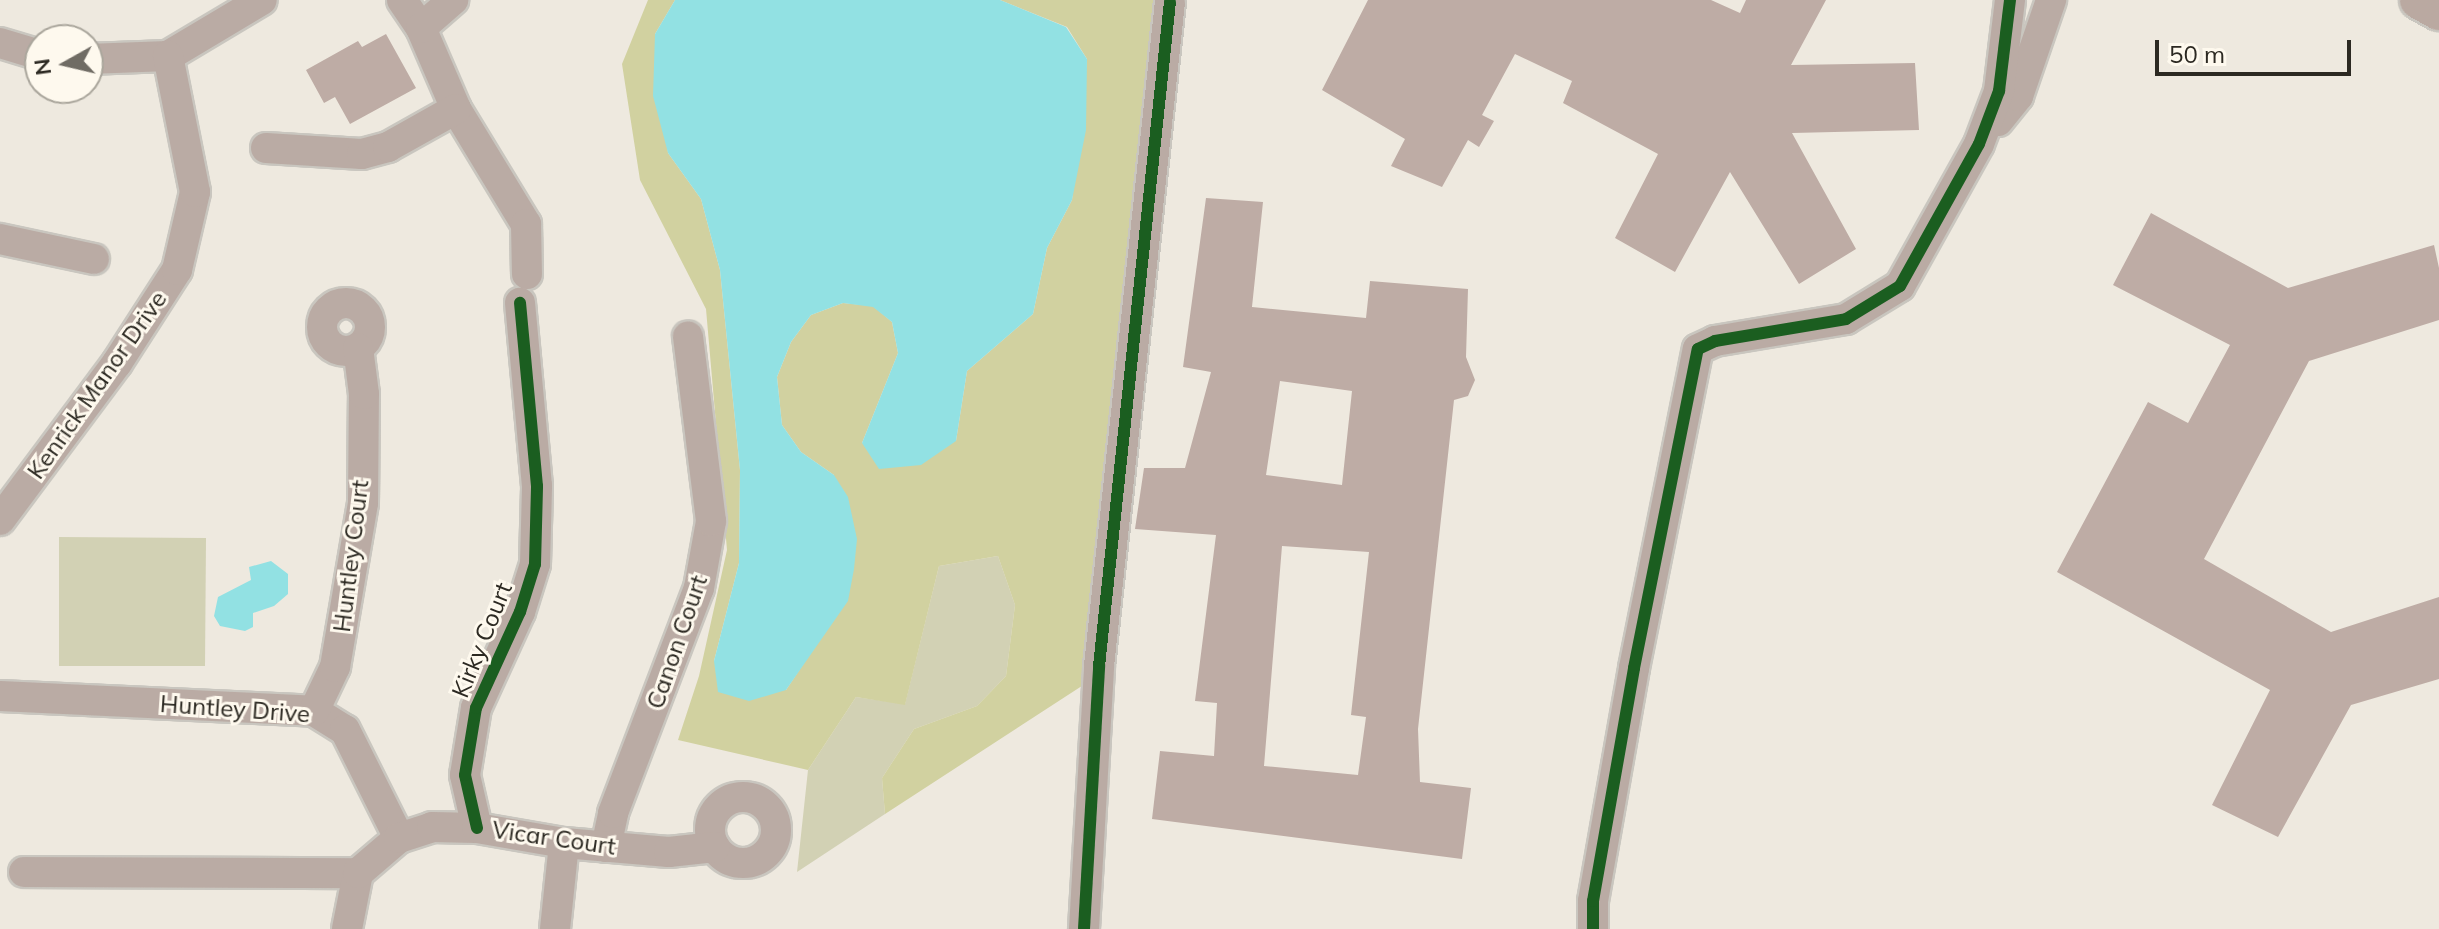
<!DOCTYPE html>
<html>
<head>
<meta charset="utf-8">
<style>
	body { margin:0 }
	#map { position:relative; width:2439px; height:929px; overflow:hidden; background:#eee9df; font-family:Mulish,sans-serif }
	div>[style] { position:absolute }
	[style*='--x'] { left:calc(var(--x)*1px); top:calc(var(--y)*1px); width:calc(var(--w)*1px); rotate:calc(var(--a)*1deg) }
	.green>* { inset:0; background:#d2d1b4 }
	.forest>* { inset:0; background:#d1d1a0 }
	.water>* { inset:0; background:#92e1e3 }
	.building>* { inset:0; background:#beaca5 }
	.roads { filter:drop-shadow(2px 0 #c9c6bf) drop-shadow(-2px 0 #c9c6bf) drop-shadow(0 2px #c9c6bf) drop-shadow(0 -2px #c9c6bf) }
	.minor>* { height:30px; margin:-15px; padding:0 15px; transform-origin:15px; border-radius:15px; background:#baaba4 }
	.minor>.ring { margin:-15px; padding:0; box-sizing:content-box; background:none; border:30px solid #baaba4; border-radius:50% }
	.major>* { height:38px; margin:-19px; padding:0 19px; transform-origin:19px; border-radius:19px; background:#baa9a1 }
	.cycleway>* { height:12px; margin:-6px; padding:0 6px; transform-origin:6px; border-radius:6px; background:#1b5e20 }
	span { translate:-50% -50%; white-space:nowrap; text-align:center; line-height:1.15; -webkit-text-stroke:6px #fef9ee; paint-order:stroke }
	.street-label { font-size:24px; color:#2c2922 }
	.north { position:absolute; left:24px; top:24px; width:80px; height:80px; box-sizing:border-box; background:#fef9ee; border:2px solid #aaa69c; border-radius:50%; rotate:262deg; font-size:22px; font-weight:700; line-height:32px; text-align:center; color:#2c2922 }
	.north::after { content:''; display:block; margin:auto; width:28px; height:36px; background:#706c64; clip-path:polygon(50% 0,100% 100%,50% 72%,0 100%) }
	.scale { position:absolute; left:2155px; top:40px; width:196px; height:36px; box-sizing:border-box; border:4px solid #2c2922; border-top:0; padding-left:10px; font-size:24px; line-height:28px; white-space:nowrap; color:#2c2922; -webkit-text-stroke:6px #fef9ee; paint-order:stroke }
</style>
</head>
<body>
<div id="map">
	<div class="green">
		<div style="clip-path:polygon(59px 537px,206px 538px,205px 666px,59px 666px)"></div>
		<div style="clip-path:polygon(998px 556px,1015px 605px,1006px 676px,977px 706px,914px 729px,882px 778px,885px 814px,797px 872px,808px 770px,856px 697px,905px 704px,939px 566px)"></div>
	</div>
	<div class="forest">
		<div style="clip-path:polygon(648px 0,675px 0,655px 34px,668px 153px,701px 199px,720px 270px,740px 470px,739px 563px,714px 661px,786px 690px,812px 651px,834px 475px,801px 452px,782px 425px,777px 377px,791px 342px,811px 315px,843px 303px,873px 306px,892px 322px,898px 353px,862px 443px,956px 441px,967px 371px,1033px 314px,1047px 248px,1072px 200px,1087px 59px,1067px 27px,1000px 0,1154px 0,1088px 682px,885px 814px,882px 778px,914px 729px,977px 706px,1006px 676px,1015px 605px,998px 556px,939px 566px,905px 705px,856px 697px,808px 770px,678px 740px,699px 676px,727px 550px,706px 309px,640px 180px,622px 64px)"></div>
	</div>
	<div class="water">
		<div style="clip-path:polygon(675px 0,1000px 0,1066px 27px,1087px 59px,1086px 130px,1072px 200px,1047px 248px,1033px 314px,967px 371px,956px 441px,921px 465px,879px 469px,862px 443px,898px 353px,892px 322px,873px 307px,843px 303px,811px 315px,791px 342px,777px 377px,782px 425px,801px 452px,834px 475px,848px 497px,857px 539px,854px 569px,848px 601px,786px 690px,749px 701px,718px 692px,714px 661px,739px 563px,740px 470px,720px 270px,701px 199px,668px 153px,653px 96px,655px 34px)"></div>
		<div style="clip-path:polygon(271px 561px,288px 574px,288px 594px,274px 606px,253px 613px,253px 627px,245px 631px,220px 626px,214px 616px,218px 597px,251px 580px,249px 567px)"></div>
	</div>
	<div class="building">
		<div style="clip-path:polygon(1368px 0,1711px 0,1740px 13px,1746px 0,1826px 0,1791px 65px,1915px 63px,1919px 130px,1792px 133px,1856px 249px,1799px 284px,1730px 172px,1675px 272px,1615px 238px,1658px 154px,1563px 103px,1572px 81px,1515px 54px,1482px 115px,1494px 121px,1479px 147px,1468px 140px,1442px 187px,1391px 166px,1405px 139px,1322px 90px)"></div>
		<div style="clip-path:polygon(386px 34px,416px 88px,350px 124px,335px 97px,324px 103px,306px 70px,358px 41px,362px 47px)"></div>
		<div style="clip-path:polygon(evenodd,1206px 198px,1263px 202px,1252px 307px,1366px 318px,1370px 281px,1468px 289px,1466px 357px,1475px 380px,1468px 396px,1454px 400px,1418px 729px,1420px 782px,1471px 788px,1462px 859px,1152px 819px,1160px 751px,1214px 756px,1217px 703px,1195px 701px,1216px 535px,1135px 529px,1144px 468px,1185px 468px,1211px 372px,1183px 367px,1206px 198px,1280px 381px,1352px 391px,1342px 485px,1266px 475px,1280px 381px,1206px 198px,1282px 546px,1369px 552px,1351px 715px,1366px 717px,1358px 775px,1264px 766px,1282px 546px)"></div>
		<div style="clip-path:polygon(2151px 213px,2288px 288px,2434px 245px,2439px 268px,2439px 320px,2309px 361px,2204px 559px,2331px 632px,2439px 597px,2439px 679px,2351px 705px,2278px 837px,2212px 805px,2270px 690px,2057px 572px,2148px 402px,2188px 423px,2230px 345px,2113px 285px)"></div>
	</div>
	<div class="roads">
		<div class="minor">
			<div style="--x:402;--y:0;--w:34;--a:56"></div>
			<div style="--x:421;--y:28;--w:88;--a:66.6"></div>
			<div style="--x:456;--y:109;--w:135;--a:58.7"></div>
			<div style="--x:526;--y:224;--w:50;--a:88.9"></div>
			<div style="--x:421;--y:28;--w:43;--a:-41.2"></div>
			<div style="--x:0;--y:43;--w:42;--a:16.7"></div>
			<div style="--x:88;--y:59;--w:80;--a:-2.1"></div>
			<div style="--x:168;--y:56;--w:109;--a:-30.8"></div>
			<div style="--x:1998;--y:121;--w:32;--a:-51"></div>
			<div style="--x:2018;--y:96;--w:102;--a:-71"></div>
			<div style="--x:266;--y:148;--w:96;--a:3.6"></div>
			<div style="--x:362;--y:154;--w:27;--a:-15"></div>
			<div style="--x:388;--y:147;--w:78;--a:-29.2"></div>
			<div style="--x:0;--y:239;--w:96;--a:12"></div>
			<div class="ring" style="left:322px;top:303px;width:18px;height:18px"></div>
			<div style="--x:0;--y:520;--w:196;--a:-53.3"></div>
			<div style="--x:117;--y:363;--w:111;--a:-57.2"></div>
			<div style="--x:177;--y:270;--w:80;--a:-77"></div>
			<div style="--x:195;--y:192;--w:139;--a:-101.2"></div>
			<div style="--x:0;--y:696;--w:314;--a:2.7"></div>
			<div style="--x:314;--y:711;--w:36;--a:32"></div>
			<div style="--x:345;--y:730;--w:121;--a:63.4"></div>
			<div style="--x:314;--y:711;--w:49;--a:-64.5"></div>
			<div style="--x:335;--y:667;--w:166;--a:-80.3"></div>
			<div style="--x:363;--y:503;--w:109;--a:-89.5"></div>
			<div style="--x:364;--y:394;--w:46;--a:-97.4"></div>
			<div class="ring" style="left:710px;top:797px;width:36px;height:36px"></div>
			<div style="--x:477;--y:828;--w:54;--a:-102.8"></div>
			<div style="--x:465;--y:775;--w:68;--a:-80.7"></div>
			<div style="--x:476;--y:708;--w:106;--a:-65.4"></div>
			<div style="--x:520;--y:612;--w:50;--a:-72.6"></div>
			<div style="--x:535;--y:564;--w:78;--a:-88.5"></div>
			<div style="--x:537;--y:486;--w:184;--a:-95.3"></div>
			<div style="--x:606;--y:847;--w:35;--a:-78"></div>
			<div style="--x:613;--y:813;--w:241;--a:-69.1"></div>
			<div style="--x:699;--y:588;--w:68;--a:-79.8"></div>
			<div style="--x:711;--y:521;--w:186;--a:-97.1"></div>
			<div style="--x:24;--y:872;--w:334;--a:0.2"></div>
			<div style="--x:347;--y:929;--w:57;--a:-78.9"></div>
			<div style="--x:358;--y:873;--w:54;--a:-40.5"></div>
			<div style="--x:399;--y:838;--w:35;--a:-18"></div>
			<div style="--x:432;--y:827;--w:45;--a:1.3"></div>
			<div style="--x:477;--y:828;--w:88;--a:9.8"></div>
			<div style="--x:564;--y:843;--w:105;--a:4.9"></div>
			<div style="--x:669;--y:852;--w:46;--a:-6.2"></div>
			<div style="--x:555;--y:929;--w:86;--a:-84"></div>
			<div style="--x:1084;--y:929;--w:263;--a:-86.7"></div>
			<div style="--x:1099;--y:666;--w:668;--a:-83.9"></div>
			<div style="--x:1593;--y:929;--w:28;--a:-90"></div>
			<div style="--x:1593;--y:901;--w:237;--a:-80"></div>
			<div style="--x:1634;--y:668;--w:325;--a:-78.7"></div>
			<div style="--x:1698;--y:349;--w:19;--a:-25"></div>
			<div style="--x:1715;--y:341;--w:133;--a:-9.5"></div>
			<div style="--x:1846;--y:319;--w:63;--a:-31.4"></div>
			<div style="--x:1900;--y:286;--w:162;--a:-60.9"></div>
			<div style="--x:1979;--y:144;--w:57;--a:-69.3"></div>
			<div style="--x:1999;--y:91;--w:92;--a:-83.1"></div>
		</div>
		<div class="major">
			<div style="--x:2419;--y:0;--w:23;--a:29"></div>
		</div>
	</div>
	<div class="cycleway">
		<div style="--x:477;--y:828;--w:54;--a:-102.8"></div>
		<div style="--x:465;--y:775;--w:68;--a:-80.7"></div>
		<div style="--x:476;--y:708;--w:106;--a:-65.4"></div>
		<div style="--x:520;--y:612;--w:50;--a:-72.6"></div>
		<div style="--x:535;--y:564;--w:78;--a:-88.5"></div>
		<div style="--x:537;--y:486;--w:184;--a:-95.3"></div>
		<div style="--x:1084;--y:929;--w:263;--a:-86.7"></div>
		<div style="--x:1099;--y:666;--w:668;--a:-83.9"></div>
		<div style="--x:1593;--y:929;--w:28;--a:-90"></div>
		<div style="--x:1593;--y:901;--w:237;--a:-80"></div>
		<div style="--x:1634;--y:668;--w:325;--a:-78.7"></div>
		<div style="--x:1698;--y:349;--w:19;--a:-25"></div>
		<div style="--x:1715;--y:341;--w:133;--a:-9.5"></div>
		<div style="--x:1846;--y:319;--w:63;--a:-31.4"></div>
		<div style="--x:1900;--y:286;--w:162;--a:-60.9"></div>
		<div style="--x:1979;--y:144;--w:57;--a:-69.3"></div>
		<div style="--x:1999;--y:91;--w:92;--a:-83.1"></div>
	</div>
	<div class="street-label">
		<span style="left:97px;top:385px;rotate:-55deg">Kenrick Manor Drive</span>
		<span style="left:351px;top:556px;rotate:-83deg">Huntley Court</span>
		<span style="left:482px;top:640px;rotate:-68deg">Kirky Court</span>
		<span style="left:677px;top:642px;rotate:-71deg">Canon Court</span>
		<span style="left:235px;top:709px;rotate:4deg">Huntley Drive</span>
		<span style="left:554px;top:838px;rotate:8deg">Vicar Court</span>
	</div>
	<div class="north">N</div>
	<div class="scale">50 m</div>
</div>
</body>
</html>
